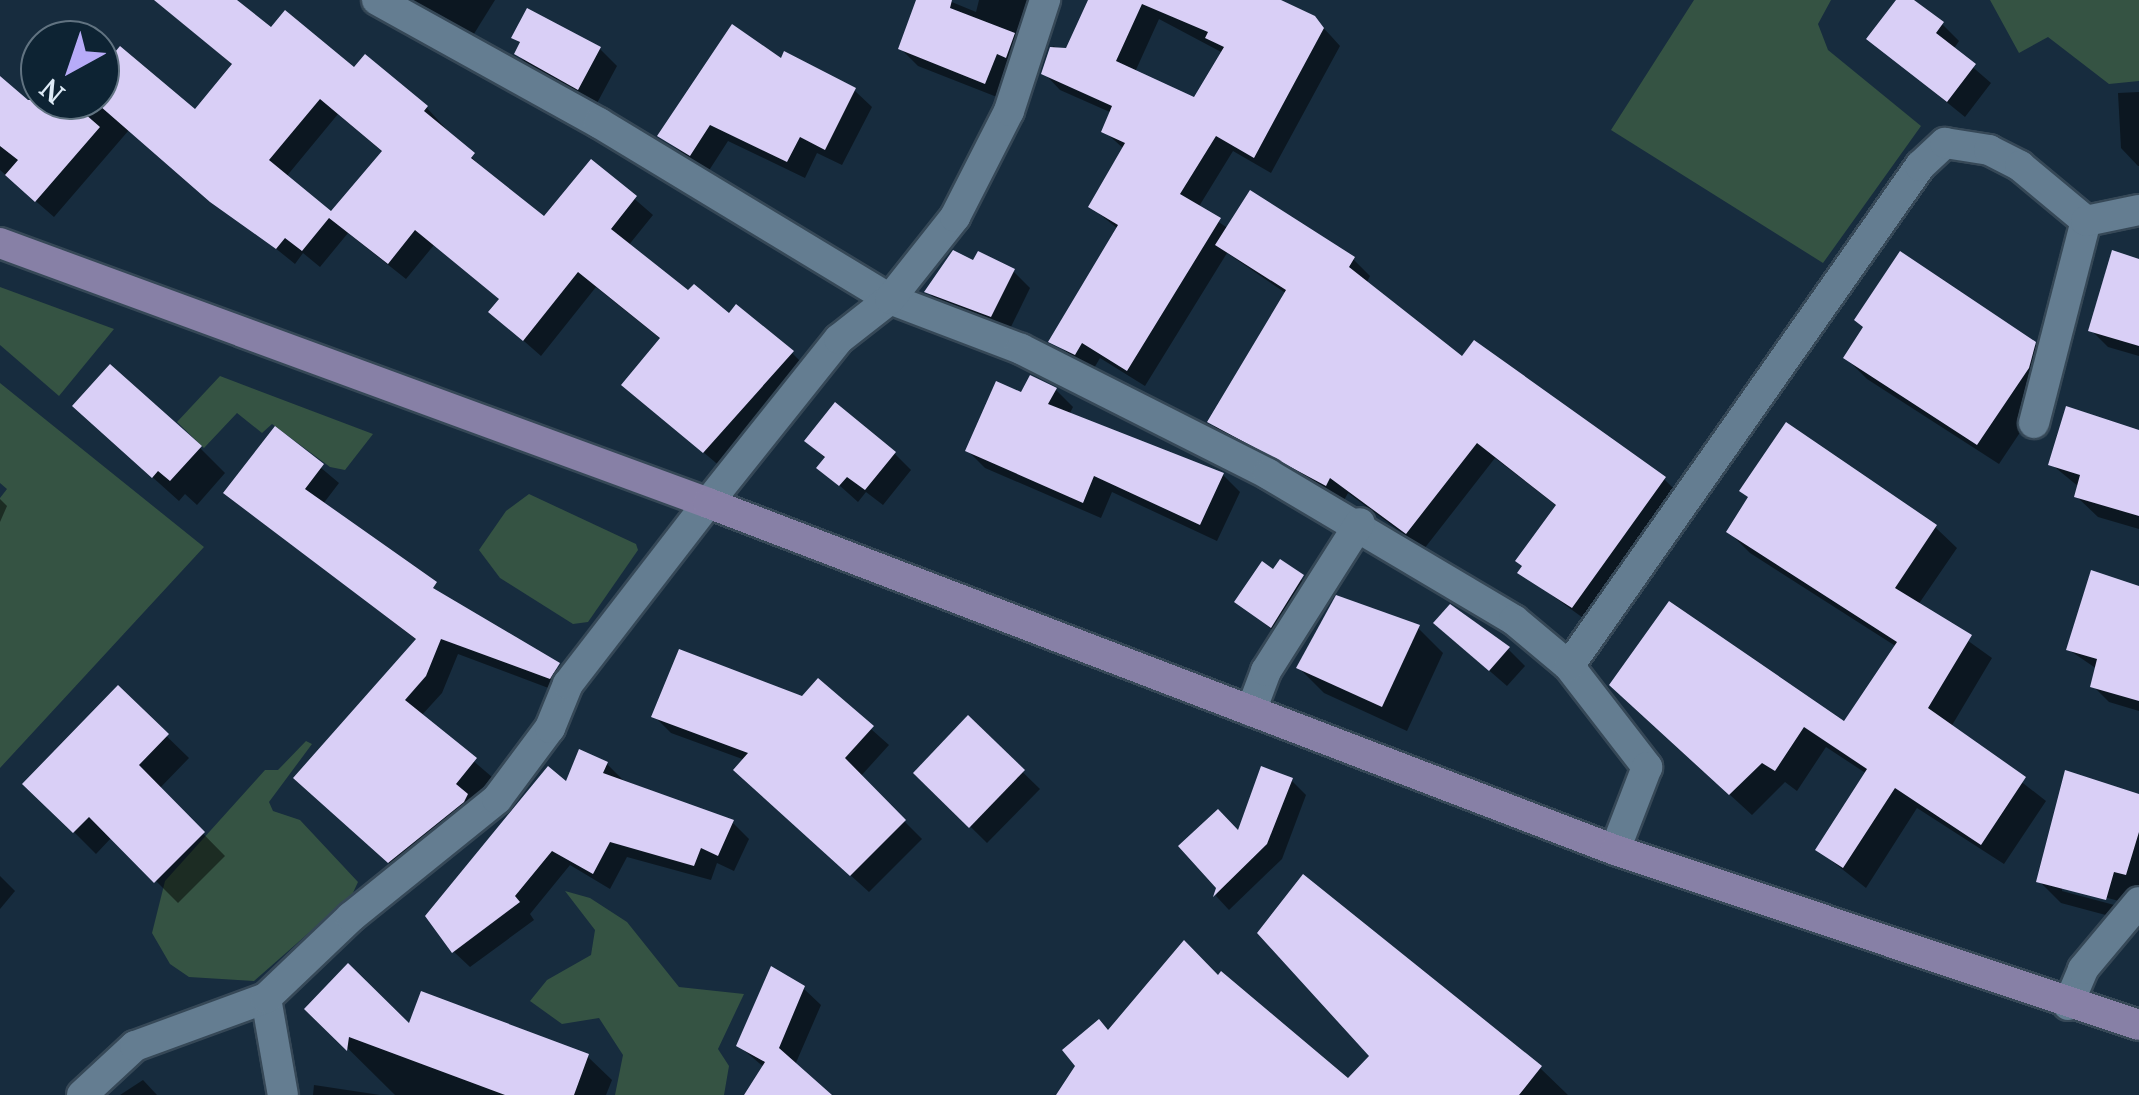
<!DOCTYPE html>
<html>
<head>
<meta charset="utf-8">
<style>
	body { margin:0 }
	#map { position:relative; width:2139px; height:1095px; overflow:hidden; background:#172c3e; font-family:"PT Serif",serif }
	div>[style] { position:absolute }
	[style*='--x'] { left:calc(var(--x)*1px); top:calc(var(--y)*1px); width:calc(var(--w)*1px); rotate:calc(var(--a)*1deg) }
	.green>* { inset:0; background:#355343 }
	.shadow>* { inset:0; background:#0007 }
	.building>* { inset:0; background:#d9cff6 }
	.roads { filter:drop-shadow(2px 0 #364857) drop-shadow(-2px 0 #364857) drop-shadow(0 2px #364857) drop-shadow(0 -2px #364857) }
	.street>* { height:30px; margin:-15px; padding:0 15px; transform-origin:15px; border-radius:15px; background:#647d91 }
	.secondary>* { height:30px; margin:-15px; padding:0 15px; transform-origin:15px; border-radius:15px; background:#8780a6 }
	span { translate:-50% -50%; white-space:nowrap; text-align:center; line-height:1.15; -webkit-text-stroke:10px #0d2333; paint-order:stroke }
	.north { position:absolute; left:20px; top:20px; width:100px; height:100px; box-sizing:border-box; background:#0d2333; border:2px solid #617381; border-radius:50%; rotate:220deg; font-size:28px; font-weight:700; line-height:40px; text-align:center; color:#deebf7 }
	.north::after { content:''; display:block; margin:auto; width:35px; height:45px; background:#b7abf8; clip-path:polygon(50% 0,100% 100%,50% 72%,0 100%) }
</style>
</head>
<body>
<div id="map">
	<div class="green">
		<div style="clip-path:polygon(1694px 0,1831px 0,1818px 24px,1828px 50px,1921px 126px,1823px 263px,1611px 130px)"></div>
		<div style="clip-path:polygon(1990px 0,2139px 0,2139px 81px,2109px 84px,2048px 37px,2019px 53px)"></div>
		<div style="clip-path:polygon(0 287px,114px 329px,59px 396px,0 345px)"></div>
		<div style="clip-path:polygon(220px 376px,373px 434px,345px 470px,330px 467px,272px 424px,262px 433px,237px 413px,204px 448px,177px 422px)"></div>
		<div style="clip-path:polygon(0 383px,204px 547px,0 768px,0 498px,7px 489px,0 483px)"></div>
		<div style="clip-path:polygon(529px 494px,636px 544px,638px 550px,588px 622px,573px 624px,500px 578px,479px 550px,506px 511px)"></div>
		<div style="clip-path:polygon(306px 741px,312px 744px,269px 802px,273px 811px,300px 820px,358px 882px,352px 895px,254px 981px,189px 977px,170px 964px,152px 933px,165px 881px,265px 770px,278px 770px)"></div>
		<div style="clip-path:polygon(565px 891px,590px 898px,627px 922px,679px 987px,744px 994px,718px 1049px,729px 1066px,724px 1095px,615px 1095px,623px 1055px,599px 1018px,562px 1024px,530px 1001px,547px 980px,591px 955px,595px 930px)"></div>
	</div>
	<div class="shadow">
		<div style="clip-path:polygon(evenodd,158px 0,233px 0,271px 31px,427px 108px,488px 175px,544px 219px,592px 162px,653px 215px,628px 246px,689px 294px,792px 353px,809px 370px,722px 468px,624px 385px,662px 340px,596px 287px,541px 356px,491px 312px,501px 300px,434px 245px,406px 279px,348px 233px,320px 267px,303px 253px,295px 264px,129px 130px,54px 217px,0 170px,0 97px,52px 124px,74px 100px,100px 100px,100px 72px,195px 112px,234px 66px,158px 0,338px 114px,384px 153px,331px 215px,286px 177px,338px 114px)"></div>
		<div style="clip-path:polygon(395px 0,495px 0,472px 37px)"></div>
		<div style="clip-path:polygon(919px 0,947px 0,976px 12px,979px 0,1034px 0,1002px 99px,918px 66px,900px 48px)"></div>
		<div style="clip-path:polygon(evenodd,1090px 0,1275px 0,1314px 18px,1331px 36px,1340px 46px,1271px 173px,1233px 151px,1198px 208px,1229px 229px,1353px 259px,1370px 276px,1366px 284px,1462px 359px,1664px 479px,1681px 496px,1590px 623px,1520px 572px,1558px 507px,1495px 458px,1424px 549px,1348px 493px,1343px 502px,1227px 439px,1210px 422px,1287px 294px,1227px 253px,1145px 386px,1100px 358px,1093px 370px,1052px 342px,1118px 229px,1091px 207px,1124px 149px,1104px 131px,1112px 113px,1060px 90px,1044px 73px,1053px 46px,1067px 52px,1090px 0,1159px 19px,1223px 53px,1196px 100px,1135px 72px,1159px 19px)"></div>
		<div style="clip-path:polygon(1899px 0,1910px 0,1942px 24px,1959px 41px,1953px 50px,1991px 83px,1965px 117px,1869px 39px)"></div>
		<div style="clip-path:polygon(514px 37px,600px 49px,617px 66px,596px 105px,534px 71px,517px 54px,522px 45px)"></div>
		<div style="clip-path:polygon(782px 62px,854px 90px,872px 107px,842px 165px,817px 153px,805px 178px,728px 141px,708px 172px,660px 136px)"></div>
		<div style="clip-path:polygon(2139px 92px,2139px 166px,2138px 166px,2121px 148px,2118px 93px)"></div>
		<div style="clip-path:polygon(2139px 262px,2139px 356px,2108px 347px,2091px 330px)"></div>
		<div style="clip-path:polygon(1013px 271px,1030px 288px,1008px 333px,944px 308px,927px 291px)"></div>
		<div style="clip-path:polygon(2034px 344px,2056px 365px,2049px 389px,1999px 464px,1867px 379px,1846px 358px)"></div>
		<div style="clip-path:polygon(1056px 390px,1073px 407px,1069px 415px,1223px 475px,1240px 492px,1217px 541px,1112px 492px,1101px 518px,985px 468px,968px 451px,1022px 396px)"></div>
		<div style="clip-path:polygon(276px 430px,339px 483px,323px 504px,451px 602px,576px 682px,567px 695px,458px 654px,442px 693px,421px 716px,492px 777px,406px 878px,313px 795px,418px 641px,226px 492px)"></div>
		<div style="clip-path:polygon(101px 431px,200px 448px,225px 473px,197px 505px,185px 494px,179px 501px)"></div>
		<div style="clip-path:polygon(2139px 432px,2139px 529px,2098px 517px,2076px 496px,2079px 487px,2051px 464px)"></div>
		<div style="clip-path:polygon(807px 441px,894px 453px,911px 470px,883px 505px,866px 492px,858px 502px,819px 467px,826px 459px)"></div>
		<div style="clip-path:polygon(0 499px,7px 506px,0 522px)"></div>
		<div style="clip-path:polygon(1935px 527px,1957px 548px,1918px 605px,1992px 658px,1951px 727px,2046px 801px,2004px 864px,1917px 808px,1866px 888px,1818px 850px,1867px 774px,1826px 747px,1797px 791px,1785px 782px,1752px 815px,1634px 707px,1845px 724px,1897px 647px,1750px 553px,1729px 532px)"></div>
		<div style="clip-path:polygon(1281px 563px,1320px 595px,1289px 643px,1237px 602px)"></div>
		<div style="clip-path:polygon(2139px 588px,2139px 711px,2109px 702px,2093px 686px,2097px 669px,2069px 650px)"></div>
		<div style="clip-path:polygon(1418px 628px,1443px 653px,1407px 731px,1324px 693px,1299px 668px)"></div>
		<div style="clip-path:polygon(1454px 640px,1508px 649px,1525px 666px,1507px 686px)"></div>
		<div style="clip-path:polygon(818px 682px,889px 745px,860px 777px,922px 839px,869px 892px,753px 787px,745px 760px,671px 733px,654px 716px,803px 699px)"></div>
		<div style="clip-path:polygon(118px 689px,189px 758px,159px 789px,225px 856px,178px 903px,112px 837px,96px 854px,26px 784px)"></div>
		<div style="clip-path:polygon(968px 719px,1040px 789px,987px 843px,916px 773px)"></div>
		<div style="clip-path:polygon(607px 764px,623px 780px,732px 822px,749px 839px,734px 871px,717px 863px,711px 880px,627px 857px,610px 889px,570px 865px,530px 914px,534px 920px,470px 967px,453px 951px,567px 785px)"></div>
		<div style="clip-path:polygon(1291px 780px,1306px 795px,1282px 859px,1229px 910px,1216px 896px,1239px 834px)"></div>
		<div style="clip-path:polygon(evenodd,2139px 797px,2139px 893px,2128px 921px,2061px 903px,2039px 881px,2139px 797px,2062px 886px,2119px 901px,2118px 906px,2062px 891px,2062px 886px)"></div>
		<div style="clip-path:polygon(0 876px,15px 891px,0 909px)"></div>
		<div style="clip-path:polygon(1218px 978px,1348px 1082px,1540px 1068px,1568px 1095px,1059px 1095px,1109px 1033px)"></div>
		<div style="clip-path:polygon(803px 988px,821px 1005px,795px 1065px,830px 1095px,747px 1095px,765px 1068px,739px 1046px)"></div>
		<div style="clip-path:polygon(308px 1009px,587px 1056px,612px 1080px,606px 1095px,395px 1095px)"></div>
		<div style="clip-path:polygon(143px 1080px,157px 1095px,120px 1095px)"></div>
		<div style="clip-path:polygon(314px 1085px,380px 1095px,313px 1095px)"></div>
	</div>
	<div class="building">
		<div style="clip-path:polygon(evenodd,154px 0,237px 0,271px 27px,285px 10px,354px 67px,365px 54px,428px 106px,424px 111px,475px 153px,471px 158px,544px 216px,591px 159px,637px 196px,611px 229px,688px 290px,694px 284px,729px 313px,736px 304px,794px 351px,703px 453px,621px 385px,660px 338px,578px 272px,523px 341px,488px 312px,499px 299px,415px 230px,388px 264px,329px 218px,302px 251px,285px 238px,276px 249px,210px 202px,100px 106px,100px 70px,120px 46px,195px 109px,232px 64px,154px 0,320px 99px,382px 151px,331px 211px,269px 160px,320px 99px)"></div>
		<div style="clip-path:polygon(916px 0,952px 0,950px 8px,1015px 33px,1006px 58px,997px 54px,985px 84px,898px 49px)"></div>
		<div style="clip-path:polygon(evenodd,1088px 0,1281px 0,1315px 16px,1324px 28px,1254px 158px,1216px 136px,1180px 194px,1221px 218px,1127px 371px,1082px 343px,1075px 355px,1048px 342px,1118px 225px,1088px 207px,1125px 143px,1101px 132px,1112px 106px,1041px 74px,1050px 47px,1066px 48px,1088px 0,1142px 4px,1208px 32px,1205px 38px,1224px 47px,1194px 97px,1116px 61px,1142px 4px)"></div>
		<div style="clip-path:polygon(1896px 0,1914px 0,1944px 22px,1936px 33px,1976px 64px,1947px 102px,1866px 39px)"></div>
		<div style="clip-path:polygon(527px 8px,601px 47px,578px 90px,514px 54px,520px 42px,511px 38px)"></div>
		<div style="clip-path:polygon(732px 24px,781px 58px,784px 51px,856px 88px,825px 150px,800px 137px,787px 162px,710px 125px,690px 156px,657px 136px)"></div>
		<div style="clip-path:polygon(0 76px,28px 100px,69px 100px,100px 127px,35px 202px,5px 175px,18px 160px,0 146px)"></div>
		<div style="clip-path:polygon(1250px 190px,1355px 257px,1349px 267px,1462px 356px,1474px 340px,1666px 477px,1572px 608px,1517px 573px,1522px 566px,1515px 561px,1556px 505px,1477px 443px,1406px 534px,1330px 478px,1326px 486px,1207px 422px,1286px 290px,1215px 245px)"></div>
		<div style="clip-path:polygon(953px 250px,973px 260px,978px 251px,1015px 269px,991px 317px,924px 292px)"></div>
		<div style="clip-path:polygon(2112px 250px,2139px 259px,2139px 346px,2088px 331px)"></div>
		<div style="clip-path:polygon(1900px 251px,2036px 342px,2029px 368px,1977px 445px,1843px 358px,1863px 327px,1854px 320px)"></div>
		<div style="clip-path:polygon(110px 364px,202px 446px,170px 481px,158px 471px,152px 478px,72px 406px)"></div>
		<div style="clip-path:polygon(1030px 375px,1057px 388px,1048px 404px,1224px 473px,1200px 525px,1094px 476px,1083px 503px,965px 451px,996px 381px,1021px 392px)"></div>
		<div style="clip-path:polygon(835px 402px,896px 452px,865px 490px,847px 477px,839px 486px,816px 468px,825px 457px,804px 441px)"></div>
		<div style="clip-path:polygon(2066px 406px,2139px 430px,2139px 516px,2074px 497px,2080px 475px,2048px 465px)"></div>
		<div style="clip-path:polygon(1786px 422px,1937px 525px,1895px 588px,1972px 635px,1928px 708px,2026px 777px,1981px 845px,1895px 788px,1843px 868px,1815px 850px,1867px 769px,1804px 727px,1775px 771px,1762px 763px,1729px 795px,1609px 685px,1669px 601px,1844px 721px,1897px 642px,1726px 532px,1748px 497px,1739px 491px)"></div>
		<div style="clip-path:polygon(275px 426px,324px 464px,305px 489px,437px 582px,433px 588px,560px 663px,550px 679px,441px 639px,426px 676px,405px 700px,477px 758px,456px 784px,468px 794px,464px 802px,388px 863px,293px 778px,416px 639px,223px 493px)"></div>
		<div style="clip-path:polygon(1280px 559px,1304px 575px,1271px 628px,1234px 602px,1262px 561px,1273px 569px)"></div>
		<div style="clip-path:polygon(2091px 570px,2139px 586px,2139px 701px,2090px 687px,2097px 659px,2066px 650px)"></div>
		<div style="clip-path:polygon(1336px 595px,1420px 625px,1382px 707px,1296px 668px)"></div>
		<div style="clip-path:polygon(1450px 604px,1510px 647px,1489px 671px,1433px 623px)"></div>
		<div style="clip-path:polygon(679px 649px,802px 696px,818px 678px,874px 726px,845px 758px,906px 820px,850px 876px,733px 770px,748px 753px,651px 717px)"></div>
		<div style="clip-path:polygon(118px 685px,169px 734px,139px 765px,205px 832px,154px 883px,89px 817px,73px 833px,22px 784px)"></div>
		<div style="clip-path:polygon(968px 715px,1025px 770px,969px 828px,913px 773px)"></div>
		<div style="clip-path:polygon(579px 749px,608px 762px,603px 773px,734px 820px,718px 856px,701px 848px,694px 866px,610px 842px,593px 874px,552px 851px,515px 896px,520px 902px,452px 953px,425px 916px,548px 766px,566px 781px)"></div>
		<div style="clip-path:polygon(1261px 766px,1293px 778px,1267px 844px,1213px 897px,1216px 888px,1178px 846px,1218px 809px,1238px 830px)"></div>
		<div style="clip-path:polygon(2065px 770px,2139px 794px,2139px 832px,2126px 875px,2114px 872px,2106px 900px,2036px 882px)"></div>
		<div style="clip-path:polygon(1303px 874px,1542px 1066px,1519px 1095px,1056px 1095px,1075px 1066px,1062px 1050px,1099px 1019px,1108px 1030px,1184px 940px,1218px 975px,1221px 971px,1348px 1078px,1369px 1056px,1257px 933px)"></div>
		<div style="clip-path:polygon(348px 963px,409px 1023px,421px 991px,589px 1054px,574px 1095px,505px 1095px,349px 1037px,347px 1051px,304px 1009px)"></div>
		<div style="clip-path:polygon(771px 966px,805px 986px,779px 1048px,832px 1095px,744px 1095px,765px 1062px,736px 1046px)"></div>
	</div>
	<div class="roads">
		<div class="street">
			<div style="--x:377;--y:0;--w:254;--a:29"></div>
			<div style="--x:599;--y:123;--w:340;--a:31.2"></div>
			<div style="--x:890;--y:299;--w:140;--a:20.9"></div>
			<div style="--x:1021;--y:349;--w:277;--a:26.8"></div>
			<div style="--x:1268;--y:474;--w:286;--a:30.7"></div>
			<div style="--x:1514;--y:620;--w:72;--a:39.9"></div>
			<div style="--x:1569;--y:666;--w:128;--a:52.3"></div>
			<div style="--x:1647;--y:767;--w:89;--a:111.1"></div>
			<div style="--x:2034;--y:423;--w:209;--a:-75.6"></div>
			<div style="--x:1569;--y:666;--w:611;--a:-54.93"></div>
			<div style="--x:1920;--y:166;--w:34;--a:-43"></div>
			<div style="--x:1945;--y:143;--w:45;--a:9"></div>
			<div style="--x:1989;--y:150;--w:35;--a:27"></div>
			<div style="--x:2020;--y:166;--w:86;--a:39.8"></div>
			<div style="--x:2086;--y:221;--w:54;--a:-11.7"></div>
			<div style="--x:1251;--y:711;--w:43;--a:-69.4"></div>
			<div style="--x:1266;--y:671;--w:175;--a:-57.6"></div>
			<div style="--x:266;--y:998;--w:98;--a:80.1"></div>
			<div style="--x:2068;--y:1005;--w:39;--a:-67"></div>
			<div style="--x:2083;--y:969;--w:87;--a:-50.1"></div>
			<div style="--x:82;--y:1095;--w:72;--a:-42.8"></div>
			<div style="--x:135;--y:1046;--w:140;--a:-20.1"></div>
			<div style="--x:266;--y:998;--w:117;--a:-43.6"></div>
			<div style="--x:351;--y:917;--w:188;--a:-38.9"></div>
			<div style="--x:497;--y:799;--w:89;--a:-53.3"></div>
			<div style="--x:550;--y:728;--w:48;--a:-67.8"></div>
			<div style="--x:568;--y:684;--w:229;--a:-52.3"></div>
			<div style="--x:708;--y:503;--w:210;--a:-51.4"></div>
			<div style="--x:839;--y:339;--w:65;--a:-38.1"></div>
			<div style="--x:890;--y:299;--w:105;--a:-51.6"></div>
			<div style="--x:955;--y:217;--w:119;--a:-63"></div>
			<div style="--x:1009;--y:111;--w:117;--a:-72"></div>
		</div>
		<div class="secondary">
			<div style="--x:0;--y:243;--w:754;--a:20.16"></div>
			<div style="--x:708;--y:503;--w:971;--a:20.94"></div>
			<div style="--x:1615;--y:850;--w:552;--a:18.47"></div>
		</div>
	</div>
	<div class="north">N</div>
</div>
</body>
</html>
